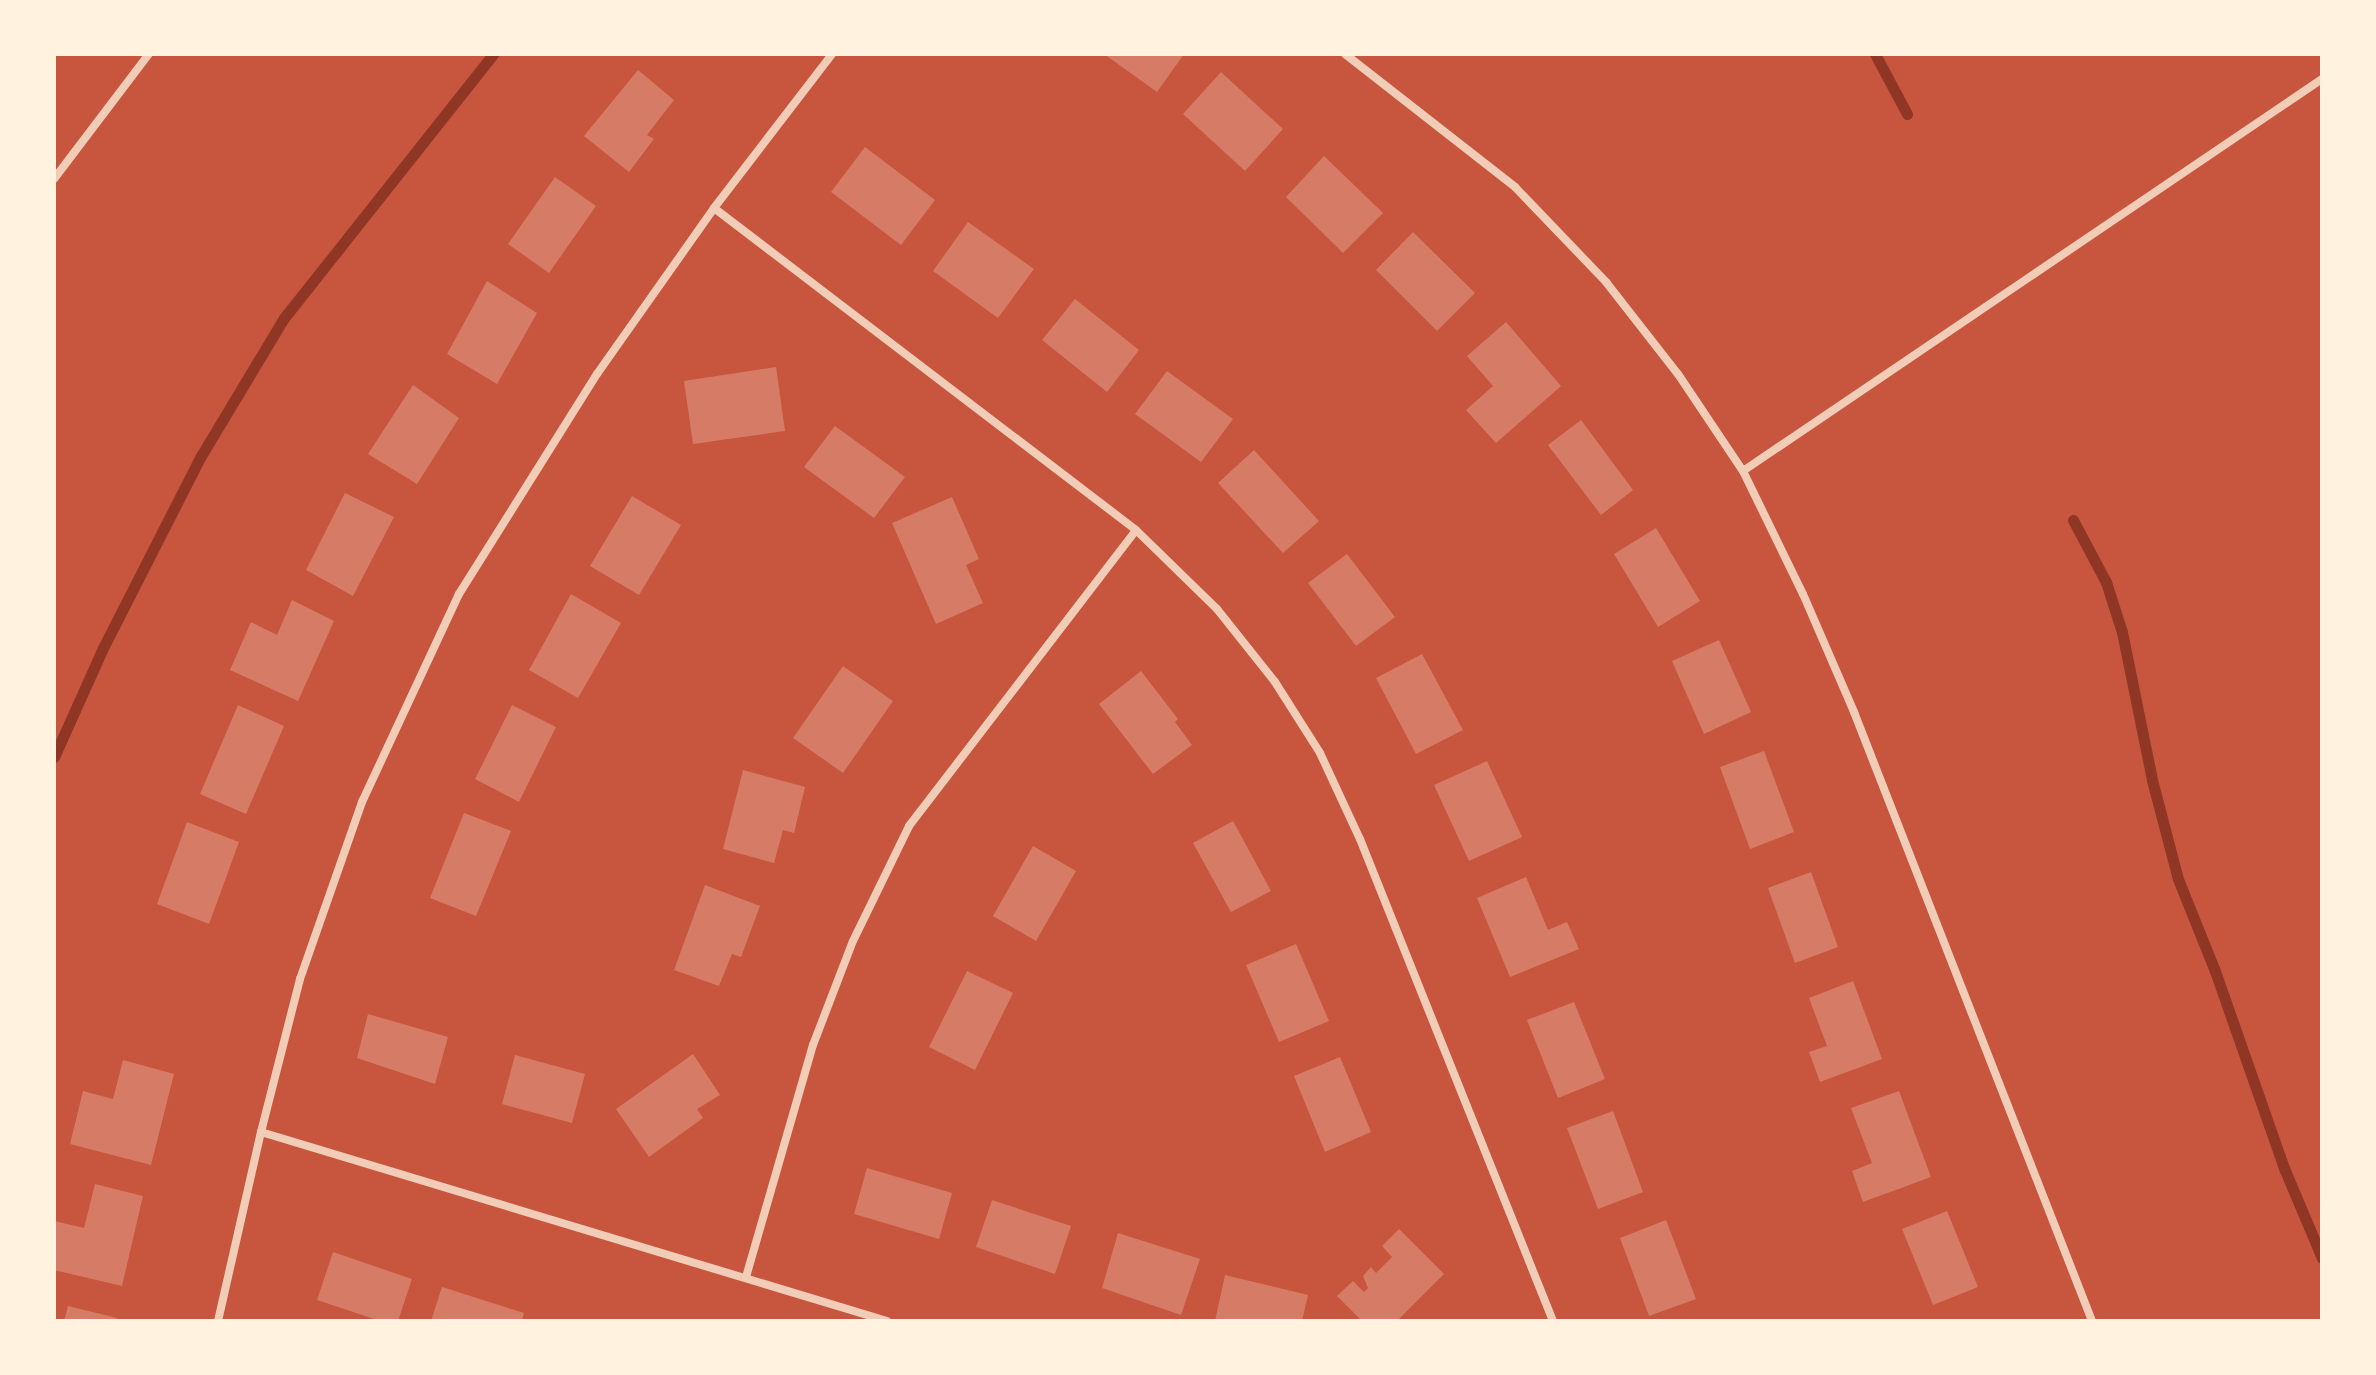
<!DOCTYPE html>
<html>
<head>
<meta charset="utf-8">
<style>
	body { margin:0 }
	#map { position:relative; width:2376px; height:1375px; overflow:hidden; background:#c8553d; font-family:"Titillium Web",sans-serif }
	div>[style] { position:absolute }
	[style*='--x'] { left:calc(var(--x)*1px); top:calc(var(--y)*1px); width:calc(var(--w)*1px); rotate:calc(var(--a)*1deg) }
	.stream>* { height:11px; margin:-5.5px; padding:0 5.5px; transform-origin:5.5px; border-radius:5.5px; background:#8f3625 }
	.building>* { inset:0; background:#d67c66 }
	.minor>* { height:8px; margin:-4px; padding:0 4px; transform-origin:4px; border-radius:4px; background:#f1ccb7 }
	span { translate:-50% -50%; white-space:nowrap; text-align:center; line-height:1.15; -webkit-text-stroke:6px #fff3e0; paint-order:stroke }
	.frame { position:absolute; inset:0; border:56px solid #fff3e0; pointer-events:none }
</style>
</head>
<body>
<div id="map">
	<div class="stream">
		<div style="--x:1875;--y:54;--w:68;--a:61.9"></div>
		<div style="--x:2073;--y:520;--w:70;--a:62"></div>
		<div style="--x:2106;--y:582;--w:52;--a:72.3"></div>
		<div style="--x:2122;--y:632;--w:151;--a:78.5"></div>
		<div style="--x:2152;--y:780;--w:102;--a:75.3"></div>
		<div style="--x:2178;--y:879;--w:99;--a:68.1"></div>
		<div style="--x:2215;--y:971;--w:209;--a:70.7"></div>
		<div style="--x:2284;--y:1168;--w:98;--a:67.1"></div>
		<div style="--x:54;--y:757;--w:120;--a:-65.8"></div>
		<div style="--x:103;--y:648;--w:216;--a:-63"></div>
		<div style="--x:201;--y:456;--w:161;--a:-59"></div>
		<div style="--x:284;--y:318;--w:337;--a:-51.6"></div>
	</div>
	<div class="building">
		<div style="clip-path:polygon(1104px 54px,1184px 54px,1157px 92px)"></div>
		<div style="clip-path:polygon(638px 70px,674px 100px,647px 135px,654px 139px,629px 172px,584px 136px)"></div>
		<div style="clip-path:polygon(1221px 72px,1283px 129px,1245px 171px,1183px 114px)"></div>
		<div style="clip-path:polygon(865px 147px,935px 200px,901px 245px,831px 192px)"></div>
		<div style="clip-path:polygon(1324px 156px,1383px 213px,1343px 253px,1286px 197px)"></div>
		<div style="clip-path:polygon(555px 177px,596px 206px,549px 273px,508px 244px)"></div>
		<div style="clip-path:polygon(968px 222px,1034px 269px,998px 318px,933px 271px)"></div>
		<div style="clip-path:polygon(1413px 232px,1475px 293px,1437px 331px,1376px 270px)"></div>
		<div style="clip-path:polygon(487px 281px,537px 313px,497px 384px,447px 354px)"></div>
		<div style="clip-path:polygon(1075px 299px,1139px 350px,1107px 392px,1042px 340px)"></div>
		<div style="clip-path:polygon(1506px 322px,1561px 386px,1496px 443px,1466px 410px,1493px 386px,1467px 356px)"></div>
		<div style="clip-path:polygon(776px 367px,785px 431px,693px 444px,684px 381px)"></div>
		<div style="clip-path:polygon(1167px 371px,1233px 419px,1201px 462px,1135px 414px)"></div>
		<div style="clip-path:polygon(413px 385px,459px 418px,417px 484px,368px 454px)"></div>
		<div style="clip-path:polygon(1581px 420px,1633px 490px,1601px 515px,1548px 445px)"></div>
		<div style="clip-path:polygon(835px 426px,905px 477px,874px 518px,804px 467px)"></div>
		<div style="clip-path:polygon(1254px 450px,1319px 521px,1283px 553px,1218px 483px)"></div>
		<div style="clip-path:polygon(345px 493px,394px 517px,353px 596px,306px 570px)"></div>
		<div style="clip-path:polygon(632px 496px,681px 525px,639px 595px,590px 566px)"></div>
		<div style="clip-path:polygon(952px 497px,979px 559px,966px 565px,983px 603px,936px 624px,892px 523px)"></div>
		<div style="clip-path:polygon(1656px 528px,1700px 601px,1658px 627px,1614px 554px)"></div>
		<div style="clip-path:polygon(1347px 554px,1395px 617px,1356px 646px,1308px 583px)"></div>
		<div style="clip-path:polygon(571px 594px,621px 623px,578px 698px,529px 670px)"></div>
		<div style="clip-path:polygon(292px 600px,334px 621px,298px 701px,230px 670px,251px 622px,277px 635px)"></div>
		<div style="clip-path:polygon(1719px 640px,1751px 712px,1704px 734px,1672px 661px)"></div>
		<div style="clip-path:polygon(1422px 654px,1463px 730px,1416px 754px,1376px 678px)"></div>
		<div style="clip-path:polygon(843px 666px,893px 701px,843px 773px,793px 738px)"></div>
		<div style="clip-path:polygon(1141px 671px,1178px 719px,1175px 722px,1192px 745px,1153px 774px,1099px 704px)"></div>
		<div style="clip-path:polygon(238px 705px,284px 726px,246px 814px,200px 794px)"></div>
		<div style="clip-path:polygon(512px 705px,556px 727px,519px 802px,475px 779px)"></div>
		<div style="clip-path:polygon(1764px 751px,1794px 832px,1750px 849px,1720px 767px)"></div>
		<div style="clip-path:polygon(1487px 761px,1522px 837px,1469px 861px,1434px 785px)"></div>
		<div style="clip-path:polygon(743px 770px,805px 787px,794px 833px,783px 830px,774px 863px,723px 849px)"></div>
		<div style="clip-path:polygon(464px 813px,511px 831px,476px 916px,430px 898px)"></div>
		<div style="clip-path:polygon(1233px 821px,1271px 891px,1231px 912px,1193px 843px)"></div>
		<div style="clip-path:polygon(187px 822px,239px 842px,209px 924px,157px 904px)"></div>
		<div style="clip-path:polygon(1033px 846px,1076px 871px,1036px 941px,993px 916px)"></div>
		<div style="clip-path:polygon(1811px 872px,1838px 947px,1795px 963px,1768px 888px)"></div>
		<div style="clip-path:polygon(1526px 877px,1548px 930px,1567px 922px,1579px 949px,1510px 977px,1477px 898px)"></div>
		<div style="clip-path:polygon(705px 885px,760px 906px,741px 957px,732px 954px,719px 986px,674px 970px)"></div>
		<div style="clip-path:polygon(1296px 944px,1329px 1021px,1279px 1042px,1246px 965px)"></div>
		<div style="clip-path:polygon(967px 971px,1013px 993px,975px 1070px,929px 1047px)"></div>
		<div style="clip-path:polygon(1853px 981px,1882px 1059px,1820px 1082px,1809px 1052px,1827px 1046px,1809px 998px)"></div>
		<div style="clip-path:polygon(1574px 1002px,1605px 1079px,1558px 1098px,1527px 1020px)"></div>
		<div style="clip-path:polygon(368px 1014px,448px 1037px,435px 1084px,357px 1058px)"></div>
		<div style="clip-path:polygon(693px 1054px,720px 1095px,697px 1109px,703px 1118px,649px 1157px,616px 1109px)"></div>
		<div style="clip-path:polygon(515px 1055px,585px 1074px,572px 1123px,502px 1104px)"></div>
		<div style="clip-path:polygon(1340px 1057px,1371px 1132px,1325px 1152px,1294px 1076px)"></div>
		<div style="clip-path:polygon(123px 1060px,174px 1074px,151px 1165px,70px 1144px,83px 1091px,113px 1099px)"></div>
		<div style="clip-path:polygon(1899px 1091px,1931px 1177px,1863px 1202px,1852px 1171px,1872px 1163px,1851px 1108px)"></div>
		<div style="clip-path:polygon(1613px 1111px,1643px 1192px,1598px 1209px,1567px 1128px)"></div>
		<div style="clip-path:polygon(867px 1168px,952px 1193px,939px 1239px,854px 1214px)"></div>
		<div style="clip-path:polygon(95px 1184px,143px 1196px,122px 1286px,54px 1270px,54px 1221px,84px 1228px)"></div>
		<div style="clip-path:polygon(992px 1200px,1071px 1226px,1055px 1274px,976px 1247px)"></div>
		<div style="clip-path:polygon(1947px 1211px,1978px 1287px,1933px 1305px,1902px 1229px)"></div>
		<div style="clip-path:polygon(1666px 1220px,1696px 1299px,1649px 1316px,1620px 1238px)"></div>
		<div style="clip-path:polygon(1399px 1229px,1444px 1274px,1397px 1321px,1362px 1321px,1337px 1296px,1353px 1281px,1364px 1292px,1368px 1288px,1363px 1276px,1371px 1267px,1376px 1273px,1392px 1257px,1382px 1246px)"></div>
		<div style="clip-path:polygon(1118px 1233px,1200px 1259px,1181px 1315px,1102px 1288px)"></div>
		<div style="clip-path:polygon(333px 1252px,412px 1279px,398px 1321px,380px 1321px,317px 1300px)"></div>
		<div style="clip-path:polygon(1225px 1275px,1308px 1295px,1302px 1321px,1215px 1321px)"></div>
		<div style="clip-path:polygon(442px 1287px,524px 1313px,522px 1321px,431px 1321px)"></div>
		<div style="clip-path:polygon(68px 1306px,117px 1318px,116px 1321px,64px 1321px)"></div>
	</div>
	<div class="minor">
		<div style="--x:1345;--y:54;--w:216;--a:38"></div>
		<div style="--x:1515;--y:187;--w:132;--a:46.2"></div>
		<div style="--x:1606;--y:282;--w:117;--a:52"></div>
		<div style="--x:1678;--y:374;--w:117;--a:56.2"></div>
		<div style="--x:1743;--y:471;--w:137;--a:64"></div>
		<div style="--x:1803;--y:594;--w:129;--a:66.6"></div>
		<div style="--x:1854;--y:712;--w:654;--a:68.65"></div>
		<div style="--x:54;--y:179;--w:157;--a:-52.8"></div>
		<div style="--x:714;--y:208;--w:531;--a:37.34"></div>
		<div style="--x:1136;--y:530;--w:113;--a:44.3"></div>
		<div style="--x:1217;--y:609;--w:93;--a:51.5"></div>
		<div style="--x:1275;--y:682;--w:84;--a:57.6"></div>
		<div style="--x:1320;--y:753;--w:95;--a:65.1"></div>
		<div style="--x:1360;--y:839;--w:519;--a:68.18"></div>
		<div style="--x:1743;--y:471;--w:699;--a:-34.1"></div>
		<div style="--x:261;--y:1132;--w:654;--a:16.8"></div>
		<div style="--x:746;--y:1277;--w:241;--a:-73.9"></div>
		<div style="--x:813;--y:1045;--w:111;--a:-69"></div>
		<div style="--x:853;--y:941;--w:128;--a:-64"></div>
		<div style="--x:909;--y:826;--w:373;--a:-52.5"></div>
		<div style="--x:218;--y:1321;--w:194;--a:-77.2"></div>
		<div style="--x:261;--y:1132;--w:158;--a:-75.7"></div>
		<div style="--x:300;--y:979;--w:188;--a:-70.7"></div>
		<div style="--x:362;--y:802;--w:230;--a:-65"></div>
		<div style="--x:459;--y:594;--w:260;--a:-57.9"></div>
		<div style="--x:597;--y:374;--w:203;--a:-54.8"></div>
		<div style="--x:714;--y:208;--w:194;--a:-52.5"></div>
	</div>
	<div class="frame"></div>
</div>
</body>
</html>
